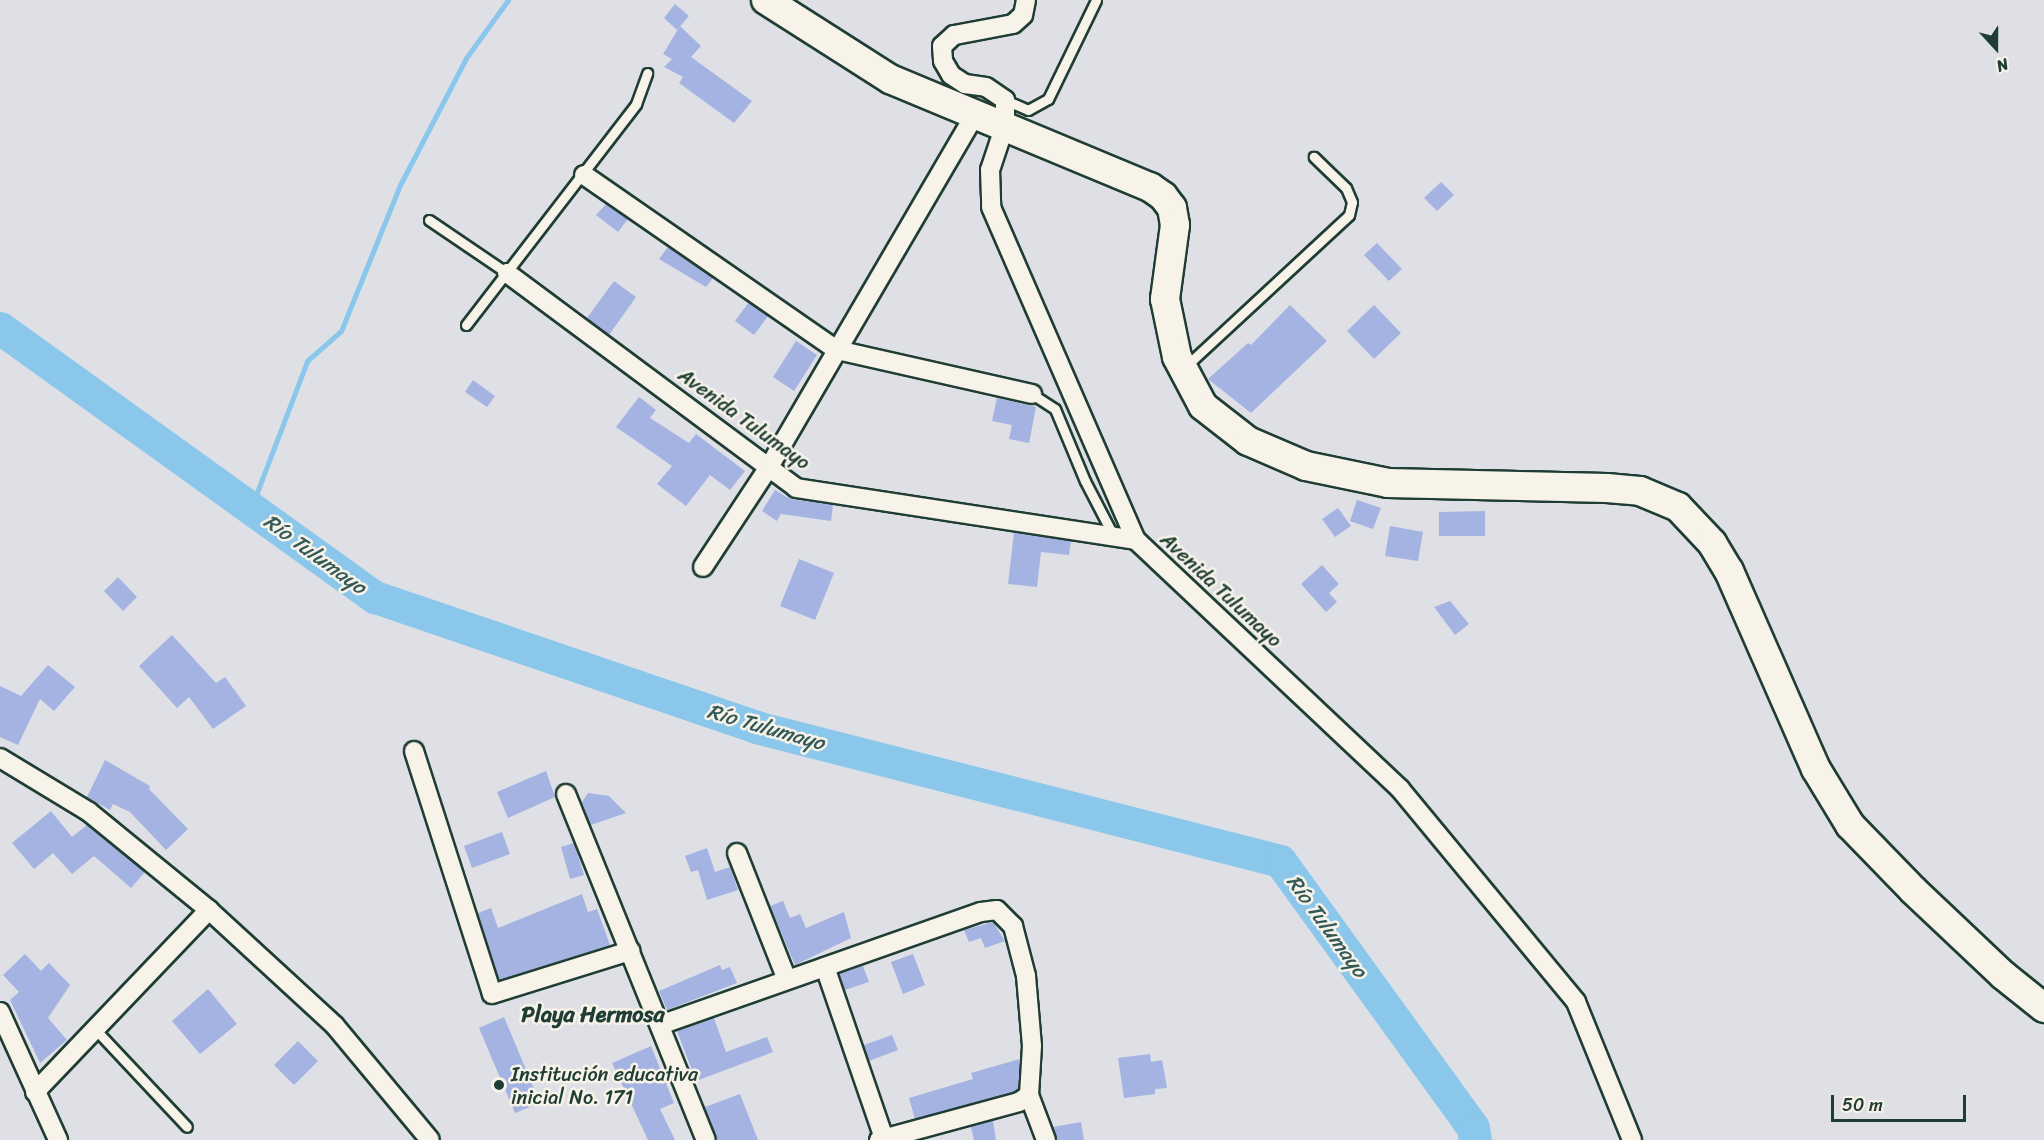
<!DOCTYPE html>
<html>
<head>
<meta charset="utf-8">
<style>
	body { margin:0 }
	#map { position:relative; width:2044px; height:1140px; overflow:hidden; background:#dee0e6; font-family:Sriracha,sans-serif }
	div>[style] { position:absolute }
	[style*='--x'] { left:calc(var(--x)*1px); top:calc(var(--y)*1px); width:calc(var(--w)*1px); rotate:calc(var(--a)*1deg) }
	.stream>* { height:5px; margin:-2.5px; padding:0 2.5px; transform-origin:2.5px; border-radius:2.5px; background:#8ac7eb }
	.river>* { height:33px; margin:-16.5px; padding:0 16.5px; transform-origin:16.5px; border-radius:16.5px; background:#8ac7eb }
	.building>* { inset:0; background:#a4b3e2 }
	.roads { filter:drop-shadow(2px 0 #1f3d34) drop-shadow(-2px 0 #1f3d34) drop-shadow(0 2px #1f3d34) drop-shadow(0 -2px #1f3d34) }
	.service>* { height:9px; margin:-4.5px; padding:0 4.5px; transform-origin:4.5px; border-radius:4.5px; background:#f7f3e8 }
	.minor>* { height:18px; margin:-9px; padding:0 9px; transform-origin:9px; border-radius:9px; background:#f7f3e8 }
	.primary>* { height:28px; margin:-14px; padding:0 14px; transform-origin:14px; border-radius:14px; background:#f7f3e8 }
	.dots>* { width:16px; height:16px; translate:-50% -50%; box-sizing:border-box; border:3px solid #f7f3e8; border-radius:50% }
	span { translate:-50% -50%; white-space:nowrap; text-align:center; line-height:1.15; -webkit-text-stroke:5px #f7f3e8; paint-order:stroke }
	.street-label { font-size:20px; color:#1f3d34 }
	.poi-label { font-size:20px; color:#1f3d34 }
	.left { translate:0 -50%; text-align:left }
	.water-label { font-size:21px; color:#345959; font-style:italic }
	.quarter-label { font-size:22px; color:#1f3d34; font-weight:700 }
	.north { position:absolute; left:1966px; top:18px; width:60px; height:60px; -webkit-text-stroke:4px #f7f3e8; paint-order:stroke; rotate:159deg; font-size:16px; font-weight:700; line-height:24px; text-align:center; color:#1f3d34 }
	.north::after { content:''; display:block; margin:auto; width:21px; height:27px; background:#1f3d34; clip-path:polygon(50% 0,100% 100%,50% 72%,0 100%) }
	.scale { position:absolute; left:1831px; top:1095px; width:135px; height:27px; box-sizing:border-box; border:3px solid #1f3d34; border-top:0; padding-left:8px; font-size:18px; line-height:21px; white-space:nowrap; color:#1f3d34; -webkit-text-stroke:4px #f7f3e8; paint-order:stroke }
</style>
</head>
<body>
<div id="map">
	<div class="stream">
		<div style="--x:251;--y:508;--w:157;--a:-69.1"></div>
		<div style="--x:307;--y:361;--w:45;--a:-41.4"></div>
		<div style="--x:341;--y:331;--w:157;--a:-68"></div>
		<div style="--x:400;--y:185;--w:143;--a:-62.5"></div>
		<div style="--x:466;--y:58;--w:72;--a:-54.1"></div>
	</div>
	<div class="river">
		<div style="--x:0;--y:328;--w:462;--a:35.7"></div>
		<div style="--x:375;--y:597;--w:403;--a:18.8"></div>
		<div style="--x:756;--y:727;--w:541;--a:14.34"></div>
		<div style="--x:1280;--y:861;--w:329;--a:54.1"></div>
		<div style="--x:1473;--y:1128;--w:12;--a:81"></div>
	</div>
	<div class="building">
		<div style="clip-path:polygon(675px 4px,689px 16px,677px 30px,664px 18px)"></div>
		<div style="clip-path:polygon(680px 26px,701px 46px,691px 57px,752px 101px,734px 123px,679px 83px,683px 77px,664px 67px,672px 59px,663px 54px)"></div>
		<div style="clip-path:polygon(1441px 182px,1454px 195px,1437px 211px,1424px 198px)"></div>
		<div style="clip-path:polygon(606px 204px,628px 219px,618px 232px,596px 215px)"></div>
		<div style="clip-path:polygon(1377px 243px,1402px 269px,1389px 281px,1364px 255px)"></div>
		<div style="clip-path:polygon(668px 247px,713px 278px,706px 287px,659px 259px)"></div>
		<div style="clip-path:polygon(614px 281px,636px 297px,609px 335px,587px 318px)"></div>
		<div style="clip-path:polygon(749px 302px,768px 316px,754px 335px,735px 321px)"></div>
		<div style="clip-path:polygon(1290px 305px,1327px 341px,1251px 413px,1208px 379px,1248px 343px,1251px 345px)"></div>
		<div style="clip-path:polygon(1374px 305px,1401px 333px,1374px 359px,1347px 331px)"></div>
		<div style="clip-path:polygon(796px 341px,817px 355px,794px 391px,773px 377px)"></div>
		<div style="clip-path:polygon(473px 380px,495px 396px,487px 407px,465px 392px)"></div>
		<div style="clip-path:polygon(639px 397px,656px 410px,650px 418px,689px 443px,696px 434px,745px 471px,730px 490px,710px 475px,686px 506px,657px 484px,672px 466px,616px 427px)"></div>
		<div style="clip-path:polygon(997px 398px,1036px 407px,1029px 443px,1009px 439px,1012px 425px,992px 421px)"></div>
		<div style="clip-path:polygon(775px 490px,790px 499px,833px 505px,831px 521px,781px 514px,777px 521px,762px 511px)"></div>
		<div style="clip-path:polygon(1357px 500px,1381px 508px,1373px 529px,1350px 521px)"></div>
		<div style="clip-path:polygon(1338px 508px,1351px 526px,1335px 537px,1322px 519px)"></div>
		<div style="clip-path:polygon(1485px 511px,1485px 536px,1439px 536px,1439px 512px)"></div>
		<div style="clip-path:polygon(1390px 526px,1423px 532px,1418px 561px,1385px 556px)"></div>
		<div style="clip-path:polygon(1014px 533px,1071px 541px,1069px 555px,1041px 552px,1037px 587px,1008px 584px)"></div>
		<div style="clip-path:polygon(799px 559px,834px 573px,815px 620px,780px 606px)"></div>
		<div style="clip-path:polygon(1322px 565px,1339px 584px,1329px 593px,1337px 602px,1326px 612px,1301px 584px)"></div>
		<div style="clip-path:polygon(118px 577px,137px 597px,123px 611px,104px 591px)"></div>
		<div style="clip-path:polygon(1450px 601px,1469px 624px,1455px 635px,1434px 607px)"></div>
		<div style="clip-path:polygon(172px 635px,216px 683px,225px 677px,246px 706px,213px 729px,189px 697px,177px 708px,139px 666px)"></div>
		<div style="clip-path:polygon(48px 665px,75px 687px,54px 711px,40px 699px,18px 745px,0 737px,0 686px,21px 696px)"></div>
		<div style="clip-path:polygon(105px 760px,150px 786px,149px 789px,188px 829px,166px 850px,130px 812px,113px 804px,110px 810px,87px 797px)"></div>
		<div style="clip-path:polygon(546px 771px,555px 797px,508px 818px,497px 792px)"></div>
		<div style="clip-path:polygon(588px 793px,609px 796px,626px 813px,591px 825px,582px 802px)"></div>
		<div style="clip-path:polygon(51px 811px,72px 837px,87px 825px,145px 872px,131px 888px,94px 856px,72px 874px,53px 853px,34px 869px,12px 843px)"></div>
		<div style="clip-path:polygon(502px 832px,510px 854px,472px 868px,464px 846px)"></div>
		<div style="clip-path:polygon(574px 843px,584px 875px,570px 879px,561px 847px)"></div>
		<div style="clip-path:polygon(707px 848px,715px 872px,730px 867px,738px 890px,707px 900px,698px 870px,691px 872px,685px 856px)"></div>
		<div style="clip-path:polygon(582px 894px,588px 912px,597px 909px,610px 945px,499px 980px,478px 913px,491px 908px,498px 928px)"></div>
		<div style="clip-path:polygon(783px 901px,790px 918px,800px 914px,806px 928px,844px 912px,851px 938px,795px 965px,770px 906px)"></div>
		<div style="clip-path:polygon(993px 922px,1005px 941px,985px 948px,981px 938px,969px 942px,964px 930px)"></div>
		<div style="clip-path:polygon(25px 954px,41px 971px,49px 963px,70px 985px,48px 1018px,67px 1040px,40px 1063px,10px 1000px,19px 992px,3px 975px)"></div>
		<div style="clip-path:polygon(913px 954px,925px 985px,903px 994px,891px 962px)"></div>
		<div style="clip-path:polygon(720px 965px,722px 970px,730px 967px,737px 983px,667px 1010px,659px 991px)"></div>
		<div style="clip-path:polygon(863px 966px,869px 982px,845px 990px,839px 974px)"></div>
		<div style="clip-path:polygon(208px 989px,237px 1024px,200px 1054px,172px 1021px)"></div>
		<div style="clip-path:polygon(504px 1017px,540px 1103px,515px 1113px,479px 1028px)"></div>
		<div style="clip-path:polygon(714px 1018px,726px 1052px,767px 1037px,773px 1052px,696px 1081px,677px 1031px)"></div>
		<div style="clip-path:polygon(892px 1035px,898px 1050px,869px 1061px,864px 1045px)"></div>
		<div style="clip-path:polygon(298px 1041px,318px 1061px,294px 1085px,274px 1065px)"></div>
		<div style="clip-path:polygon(651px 1046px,674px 1103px,660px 1109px,675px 1140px,648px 1140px,612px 1063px)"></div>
		<div style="clip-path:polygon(1150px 1054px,1151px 1062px,1162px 1060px,1167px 1088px,1155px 1089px,1155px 1094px,1124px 1098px,1118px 1058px)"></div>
		<div style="clip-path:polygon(1020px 1059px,1018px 1089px,1014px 1092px,915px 1119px,909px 1098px,973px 1079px,971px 1073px)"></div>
		<div style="clip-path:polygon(740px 1094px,758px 1140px,717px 1140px,705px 1107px)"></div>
		<div style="clip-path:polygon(993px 1121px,996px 1140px,974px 1140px,971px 1127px)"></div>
		<div style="clip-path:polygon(1081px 1122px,1084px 1140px,1057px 1140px,1053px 1127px)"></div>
	</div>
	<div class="roads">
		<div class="service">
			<div style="--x:1005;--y:100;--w:25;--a:23"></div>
			<div style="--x:1028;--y:110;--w:23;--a:-29"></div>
			<div style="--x:1048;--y:99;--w:110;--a:-64.1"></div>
			<div style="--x:429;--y:220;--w:94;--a:34.2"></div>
			<div style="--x:466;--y:325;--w:279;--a:-52.4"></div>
			<div style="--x:636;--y:104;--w:33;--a:-70"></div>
			<div style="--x:1186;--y:366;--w:222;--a:-42.8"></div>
			<div style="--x:1349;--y:215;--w:13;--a:-77"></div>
			<div style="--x:1352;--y:202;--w:15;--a:-113"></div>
			<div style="--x:1346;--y:188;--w:45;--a:-135.9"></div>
			<div style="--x:1032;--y:394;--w:27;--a:33"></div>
			<div style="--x:1055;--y:409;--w:78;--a:67.4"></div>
			<div style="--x:1085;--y:481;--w:63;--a:62.6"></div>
			<div style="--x:95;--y:1029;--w:134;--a:46.8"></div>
		</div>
		<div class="minor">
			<div style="--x:1026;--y:0;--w:15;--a:101"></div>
			<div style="--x:1023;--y:15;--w:13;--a:138"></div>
			<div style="--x:1013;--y:24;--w:60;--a:169.4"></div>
			<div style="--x:954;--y:35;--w:16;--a:137"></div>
			<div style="--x:942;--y:46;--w:15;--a:86"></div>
			<div style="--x:943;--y:61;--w:16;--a:60"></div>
			<div style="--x:951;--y:75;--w:17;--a:33"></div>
			<div style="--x:965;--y:84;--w:21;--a:8"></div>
			<div style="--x:986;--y:87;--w:23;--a:34"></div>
			<div style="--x:1005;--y:100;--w:25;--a:90"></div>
			<div style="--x:1005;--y:125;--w:47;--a:108.4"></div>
			<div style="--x:990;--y:170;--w:37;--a:88"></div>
			<div style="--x:991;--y:207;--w:363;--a:66.5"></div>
			<div style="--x:584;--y:175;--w:308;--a:34.7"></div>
			<div style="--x:837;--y:350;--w:200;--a:12.7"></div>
			<div style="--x:507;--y:273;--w:360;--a:36.6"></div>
			<div style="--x:796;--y:488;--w:344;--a:8.7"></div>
			<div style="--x:1136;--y:540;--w:363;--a:43.3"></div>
			<div style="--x:1400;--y:789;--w:276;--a:50.4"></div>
			<div style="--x:1576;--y:1002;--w:149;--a:67.9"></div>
			<div style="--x:703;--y:567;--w:120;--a:-56.6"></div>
			<div style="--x:769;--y:467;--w:409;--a:-59.7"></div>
			<div style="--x:414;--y:751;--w:255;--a:72.2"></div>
			<div style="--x:492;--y:994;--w:145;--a:-17.3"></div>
			<div style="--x:0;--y:758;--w:104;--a:31.2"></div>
			<div style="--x:89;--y:812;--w:155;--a:39.2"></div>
			<div style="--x:209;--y:910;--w:171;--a:42.6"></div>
			<div style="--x:335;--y:1026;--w:148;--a:50.2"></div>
			<div style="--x:566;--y:794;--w:373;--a:68"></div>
			<div style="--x:737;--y:853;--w:136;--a:68.5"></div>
			<div style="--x:825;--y:967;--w:181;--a:71"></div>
			<div style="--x:0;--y:1012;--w:141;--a:65.6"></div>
			<div style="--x:660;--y:1025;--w:340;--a:-19.4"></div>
			<div style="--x:981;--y:912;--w:16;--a:-7"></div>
			<div style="--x:997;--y:910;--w:23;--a:45"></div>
			<div style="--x:1013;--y:926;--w:52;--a:75.4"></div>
			<div style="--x:1026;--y:976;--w:70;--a:85.1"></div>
			<div style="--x:1032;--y:1046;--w:49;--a:93.5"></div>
			<div style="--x:1029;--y:1095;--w:12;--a:145"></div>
			<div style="--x:1019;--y:1102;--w:145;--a:164.8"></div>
			<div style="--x:35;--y:1092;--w:252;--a:-46.3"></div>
			<div style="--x:1029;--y:1095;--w:48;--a:69.3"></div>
		</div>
		<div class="primary">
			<div style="--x:766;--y:0;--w:147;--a:32.5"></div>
			<div style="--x:890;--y:79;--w:282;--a:22.6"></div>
			<div style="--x:1150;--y:187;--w:16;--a:35"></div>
			<div style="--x:1163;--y:196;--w:15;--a:53"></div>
			<div style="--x:1172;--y:208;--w:17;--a:80"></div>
			<div style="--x:1175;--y:225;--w:75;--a:97.7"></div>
			<div style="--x:1165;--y:299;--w:59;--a:78.3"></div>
			<div style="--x:1177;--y:357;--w:55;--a:62"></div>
			<div style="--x:1203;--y:406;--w:57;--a:37.9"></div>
			<div style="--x:1248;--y:441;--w:63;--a:23.3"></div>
			<div style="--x:1306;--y:466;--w:84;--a:11.7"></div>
			<div style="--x:1388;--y:483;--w:219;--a:1.3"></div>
			<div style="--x:1607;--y:488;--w:33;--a:5"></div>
			<div style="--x:1640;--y:491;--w:41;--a:22.8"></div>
			<div style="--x:1678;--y:507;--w:50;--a:46.6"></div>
			<div style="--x:1712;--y:543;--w:33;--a:59"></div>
			<div style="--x:1729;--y:571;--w:216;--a:66.3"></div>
			<div style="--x:1816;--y:769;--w:66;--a:58.7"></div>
			<div style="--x:1850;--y:825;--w:91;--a:45.9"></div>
			<div style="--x:1913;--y:890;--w:124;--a:43.4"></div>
			<div style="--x:2003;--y:975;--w:53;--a:38.8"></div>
		</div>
	</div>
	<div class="dots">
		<div style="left:499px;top:1085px;background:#1f3d34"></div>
	</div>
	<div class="street-label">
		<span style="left:744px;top:419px;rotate:36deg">Avenida Tulumayo</span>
		<span style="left:1221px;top:590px;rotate:43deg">Avenida Tulumayo</span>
	</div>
	<div class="poi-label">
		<span class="left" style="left:511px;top:1086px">Institución educativa<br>inicial No. 171</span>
	</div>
	<div class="water-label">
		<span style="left:315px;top:554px;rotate:36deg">Río Tulumayo</span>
		<span style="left:766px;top:727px;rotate:16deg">Río Tulumayo</span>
		<span style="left:1327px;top:926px;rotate:54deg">Río Tulumayo</span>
	</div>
	<div class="quarter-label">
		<span style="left:593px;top:1015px">Playa Hermosa</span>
	</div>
	<div class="north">N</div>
	<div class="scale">50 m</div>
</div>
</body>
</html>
